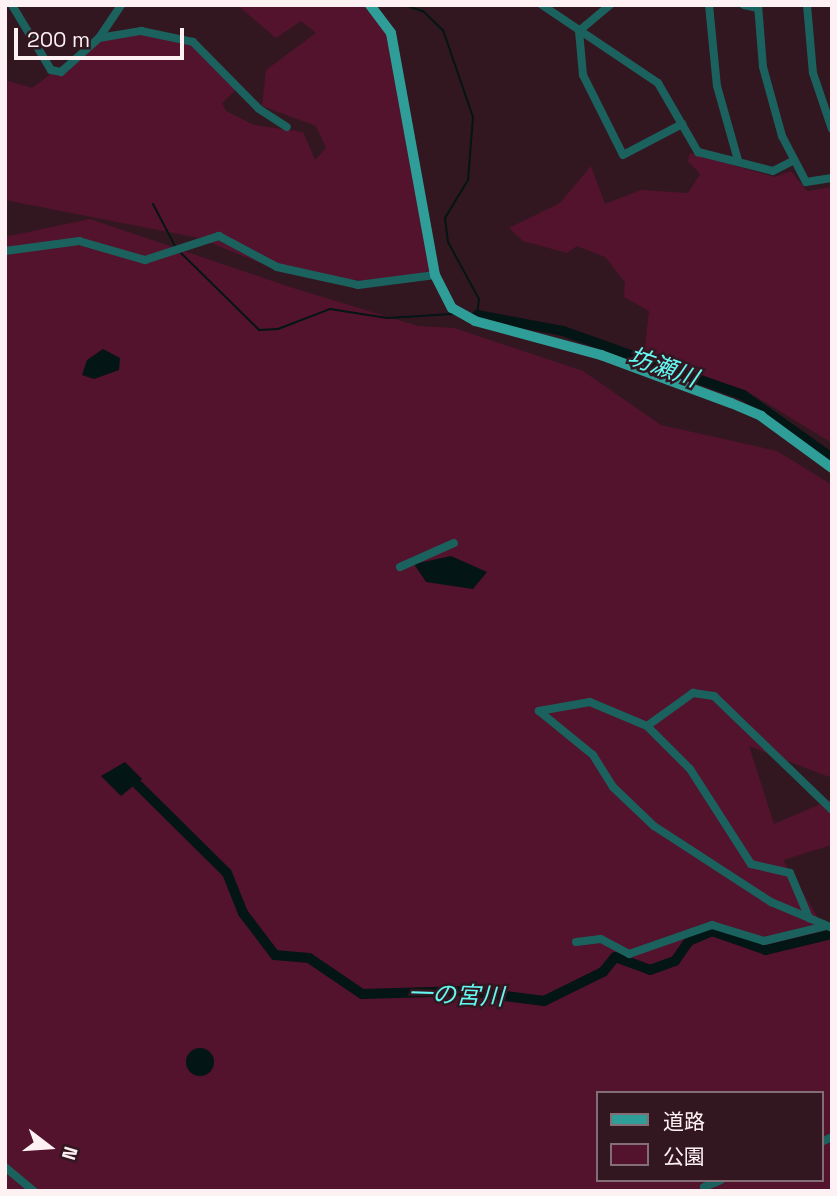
<!DOCTYPE html>
<html>
<head>
<meta charset="utf-8">
<style>
	body { margin:0 }
	#map { position:relative; width:837px; height:1196px; overflow:hidden; background:#331720; font-family:"Space Grotesk","Noto Sans JP",sans-serif }
	div>[style] { position:absolute }
	[style*='--x'] { left:calc(var(--x)*1px); top:calc(var(--y)*1px); width:calc(var(--w)*1px); rotate:calc(var(--a)*1deg) }
	.green>* { inset:0; background:#53132c }
	.water>* { inset:0; background:#031514 }
	.round { border-radius:50% }
	.stream>* { height:2px; margin:-1px; padding:0 1px; transform-origin:1px; border-radius:1px; background:#031514 }
	.river>* { height:10px; margin:-5px; padding:0 5px; transform-origin:5px; border-radius:5px; background:#031514 }
	.minor>* { height:8px; margin:-4px; padding:0 4px; transform-origin:4px; border-radius:4px; background:#1b625f }
	.major>* { height:10px; margin:-5px; padding:0 5px; transform-origin:5px; border-radius:5px; background:#2f9e99 }
	span { translate:-50% -50%; white-space:nowrap; text-align:center; line-height:1.15; -webkit-text-stroke:5px #331720; paint-order:stroke }
	.water-label { font-size:24px; color:#63faf3; font-style:italic }
	.frame { position:absolute; inset:0; border:7px solid #fdf1f4; pointer-events:none }
	.legend { position:absolute; left:596px; top:1091px; width:228px; height:91px; box-sizing:border-box; background:#331720; border:2px solid #846e75; margin:0; padding:9px 12px; list-style:none; font-size:21px; color:#fdf1f4 }
	.legend li { display:flex; align-items:center; gap:14px; height:35px }
	.legend b { width:35px; border:2px solid #846e75 }
	.north { position:absolute; left:14px; top:1112px; width:70px; height:70px; -webkit-text-stroke:5px #331720; paint-order:stroke; rotate:107deg; font-size:19px; font-weight:700; line-height:28px; text-align:center; color:#fdf1f4 }
	.north::after { content:''; display:block; margin:auto; width:24px; height:32px; background:#fdf1f4; clip-path:polygon(50% 0,100% 100%,50% 72%,0 100%) }
	.scale { position:absolute; left:14px; top:28px; width:170px; height:32px; box-sizing:border-box; border:4px solid #fdf1f4; border-top:0; padding-left:9px; font-size:21px; line-height:24px; white-space:nowrap; color:#fdf1f4; -webkit-text-stroke:5px #331720; paint-order:stroke }
</style>
</head>
<body>
<div id="map">
	<div class="green">
		<div style="clip-path:polygon(237px 5px,364px 5px,389px 28px,434px 271px,367px 282px,265px 265px,199px 238px,5px 200px,5px 80px,32px 88px,99px 38px,159px 32px,204px 49px,238px 88px,222px 103px,226px 111px,254px 125px,303px 132px,315px 160px,326px 148px,316px 126px,262px 106px,266px 70px,316px 33px,301px 21px,276px 38px)"></div>
		<div style="clip-path:polygon(690px 153px,775px 177px,791px 171px,807px 191px,832px 187px,832px 443px,745px 390px,651px 360px,644px 355px,649px 311px,624px 297px,625px 282px,605px 257px,577px 246px,567px 253px,523px 241px,509px 228px,560px 203px,591px 166px,605px 204px,641px 190px,688px 193px,700px 174px,688px 161px)"></div>
		<div style="clip-path:polygon(evenodd,90px 219px,293px 288px,418px 326px,454px 328px,583px 371px,661px 425px,777px 451px,832px 485px,832px 778px,749px 746px,774px 824px,832px 799px,832px 845px,783px 860px,832px 941px,832px 1191px,5px 1191px,5px 237px,90px 219px,597px 1093px,821px 1093px,821px 1180px,597px 1180px,597px 1093px)"></div>
	</div>
	<div class="water">
		<div style="clip-path:polygon(103px 349px,120px 358px,119px 370px,94px 379px,82px 375px,87px 360px)"></div>
		<div style="clip-path:polygon(451px 556px,487px 572px,473px 589px,426px 582px,414px 564px)"></div>
		<div style="clip-path:polygon(125px 762px,142px 779px,121px 796px,101px 776px)"></div>
		<div class="round" style="left:186px;top:1048px;width:28px;height:28px"></div>
	</div>
	<div class="stream">
		<div style="--x:404;--y:5;--w:20;--a:18"></div>
		<div style="--x:423;--y:11;--w:28;--a:44"></div>
		<div style="--x:443;--y:30;--w:92;--a:71"></div>
		<div style="--x:473;--y:117;--w:63;--a:94.5"></div>
		<div style="--x:468;--y:180;--w:44;--a:121.2"></div>
		<div style="--x:445;--y:218;--w:24;--a:83"></div>
		<div style="--x:448;--y:242;--w:65;--a:61.5"></div>
		<div style="--x:479;--y:299;--w:16;--a:97"></div>
		<div style="--x:477;--y:315;--w:5;--a:-169"></div>
		<div style="--x:153;--y:204;--w:47;--a:62.4"></div>
		<div style="--x:181;--y:253;--w:110;--a:44.6"></div>
		<div style="--x:259;--y:330;--w:19;--a:-3"></div>
		<div style="--x:278;--y:329;--w:56;--a:-21"></div>
		<div style="--x:330;--y:309;--w:58;--a:9"></div>
		<div style="--x:387;--y:318;--w:65;--a:-3.5"></div>
	</div>
	<div class="river">
		<div style="--x:477;--y:315;--w:87;--a:10.5"></div>
		<div style="--x:563;--y:331;--w:191;--a:19.6"></div>
		<div style="--x:743;--y:395;--w:109;--a:35.3"></div>
		<div style="--x:138;--y:785;--w:125;--a:44.7"></div>
		<div style="--x:227;--y:873;--w:43;--a:68.2"></div>
		<div style="--x:243;--y:913;--w:53;--a:52.7"></div>
		<div style="--x:275;--y:955;--w:34;--a:5"></div>
		<div style="--x:309;--y:958;--w:64;--a:34.2"></div>
		<div style="--x:362;--y:994;--w:104;--a:-1.7"></div>
		<div style="--x:466;--y:991;--w:79;--a:7.3"></div>
		<div style="--x:544;--y:1001;--w:66;--a:-26.2"></div>
		<div style="--x:603;--y:972;--w:19;--a:-51"></div>
		<div style="--x:615;--y:957;--w:37;--a:20"></div>
		<div style="--x:650;--y:970;--w:27;--a:-20"></div>
		<div style="--x:675;--y:961;--w:24;--a:-55"></div>
		<div style="--x:689;--y:941;--w:25;--a:-23"></div>
		<div style="--x:712;--y:931;--w:57;--a:19.4"></div>
		<div style="--x:766;--y:950;--w:68;--a:-13.6"></div>
	</div>
	<div class="minor">
		<div style="--x:12;--y:5;--w:76;--a:59"></div>
		<div style="--x:51;--y:70;--w:10;--a:11"></div>
		<div style="--x:61;--y:72;--w:51;--a:-41.8"></div>
		<div style="--x:99;--y:38;--w:40;--a:-56"></div>
		<div style="--x:542;--y:5;--w:140;--a:33.9"></div>
		<div style="--x:658;--y:83;--w:80;--a:59.9"></div>
		<div style="--x:698;--y:152;--w:77;--a:14.2"></div>
		<div style="--x:773;--y:171;--w:22;--a:-27"></div>
		<div style="--x:709;--y:5;--w:81;--a:84.4"></div>
		<div style="--x:717;--y:86;--w:77;--a:74.2"></div>
		<div style="--x:744;--y:5;--w:13;--a:13"></div>
		<div style="--x:758;--y:5;--w:62;--a:85.4"></div>
		<div style="--x:763;--y:67;--w:72;--a:74.6"></div>
		<div style="--x:782;--y:136;--w:52;--a:62.4"></div>
		<div style="--x:806;--y:182;--w:26;--a:-9"></div>
		<div style="--x:807;--y:5;--w:68;--a:85"></div>
		<div style="--x:813;--y:73;--w:59;--a:71.3"></div>
		<div style="--x:579;--y:31;--w:44;--a:84.8"></div>
		<div style="--x:583;--y:75;--w:89;--a:63.4"></div>
		<div style="--x:623;--y:155;--w:67;--a:-27.7"></div>
		<div style="--x:579;--y:31;--w:40;--a:-40"></div>
		<div style="--x:99;--y:38;--w:43;--a:-9.5"></div>
		<div style="--x:141;--y:31;--w:53;--a:11.9"></div>
		<div style="--x:193;--y:42;--w:94;--a:45.4"></div>
		<div style="--x:259;--y:109;--w:33;--a:33"></div>
		<div style="--x:5;--y:251;--w:75;--a:-7.7"></div>
		<div style="--x:79;--y:241;--w:69;--a:16.1"></div>
		<div style="--x:145;--y:260;--w:78;--a:-18"></div>
		<div style="--x:219;--y:236;--w:66;--a:28.1"></div>
		<div style="--x:277;--y:267;--w:83;--a:12.5"></div>
		<div style="--x:358;--y:285;--w:78;--a:-7.4"></div>
		<div style="--x:400;--y:567;--w:59;--a:-24"></div>
		<div style="--x:647;--y:726;--w:57;--a:-35.7"></div>
		<div style="--x:693;--y:693;--w:21;--a:8"></div>
		<div style="--x:714;--y:696;--w:164;--a:44"></div>
		<div style="--x:809;--y:918;--w:49;--a:-112.9"></div>
		<div style="--x:790;--y:873;--w:40;--a:-167"></div>
		<div style="--x:751;--y:864;--w:113;--a:-122.7"></div>
		<div style="--x:690;--y:769;--w:61;--a:-135"></div>
		<div style="--x:647;--y:726;--w:62;--a:-157.2"></div>
		<div style="--x:590;--y:702;--w:52;--a:170"></div>
		<div style="--x:539;--y:711;--w:70;--a:39.2"></div>
		<div style="--x:593;--y:755;--w:38;--a:58"></div>
		<div style="--x:613;--y:787;--w:57;--a:43.6"></div>
		<div style="--x:654;--y:826;--w:140;--a:33"></div>
		<div style="--x:771;--y:902;--w:41;--a:22.8"></div>
		<div style="--x:809;--y:918;--w:15;--a:23"></div>
		<div style="--x:823;--y:924;--w:10;--a:24"></div>
		<div style="--x:576;--y:942;--w:25;--a:-7"></div>
		<div style="--x:601;--y:939;--w:32;--a:28"></div>
		<div style="--x:629;--y:954;--w:88;--a:-19.3"></div>
		<div style="--x:712;--y:925;--w:54;--a:17.1"></div>
		<div style="--x:764;--y:941;--w:64;--a:-13.6"></div>
		<div style="--x:821;--y:1142;--w:12;--a:-24"></div>
		<div style="--x:5;--y:1167;--w:38;--a:40"></div>
		<div style="--x:704;--y:1187;--w:18;--a:-22"></div>
	</div>
	<div class="major">
		<div style="--x:370;--y:5;--w:35;--a:53"></div>
		<div style="--x:391;--y:33;--w:246;--a:79.7"></div>
		<div style="--x:435;--y:275;--w:37;--a:63"></div>
		<div style="--x:452;--y:308;--w:26;--a:29"></div>
		<div style="--x:475;--y:321;--w:131;--a:15.1"></div>
		<div style="--x:601;--y:355;--w:139;--a:20.3"></div>
		<div style="--x:731;--y:403;--w:33;--a:23"></div>
		<div style="--x:761;--y:416;--w:88;--a:36.2"></div>
	</div>
	<div class="water-label">
		<span style="left:663px;top:367px;rotate:20deg">坊瀬川</span>
		<span style="left:456px;top:995px;rotate:2deg">一の宮川</span>
	</div>
	<div class="frame"></div>
	<ul class="legend">
	<li><b style="height:9px;background:#2f9e99"></b>道路</li>
	<li><b style="height:19px;background:#53132c"></b>公園</li>
	</ul>
	<div class="north">N</div>
	<div class="scale">200 m</div>
</div>
</body>
</html>
